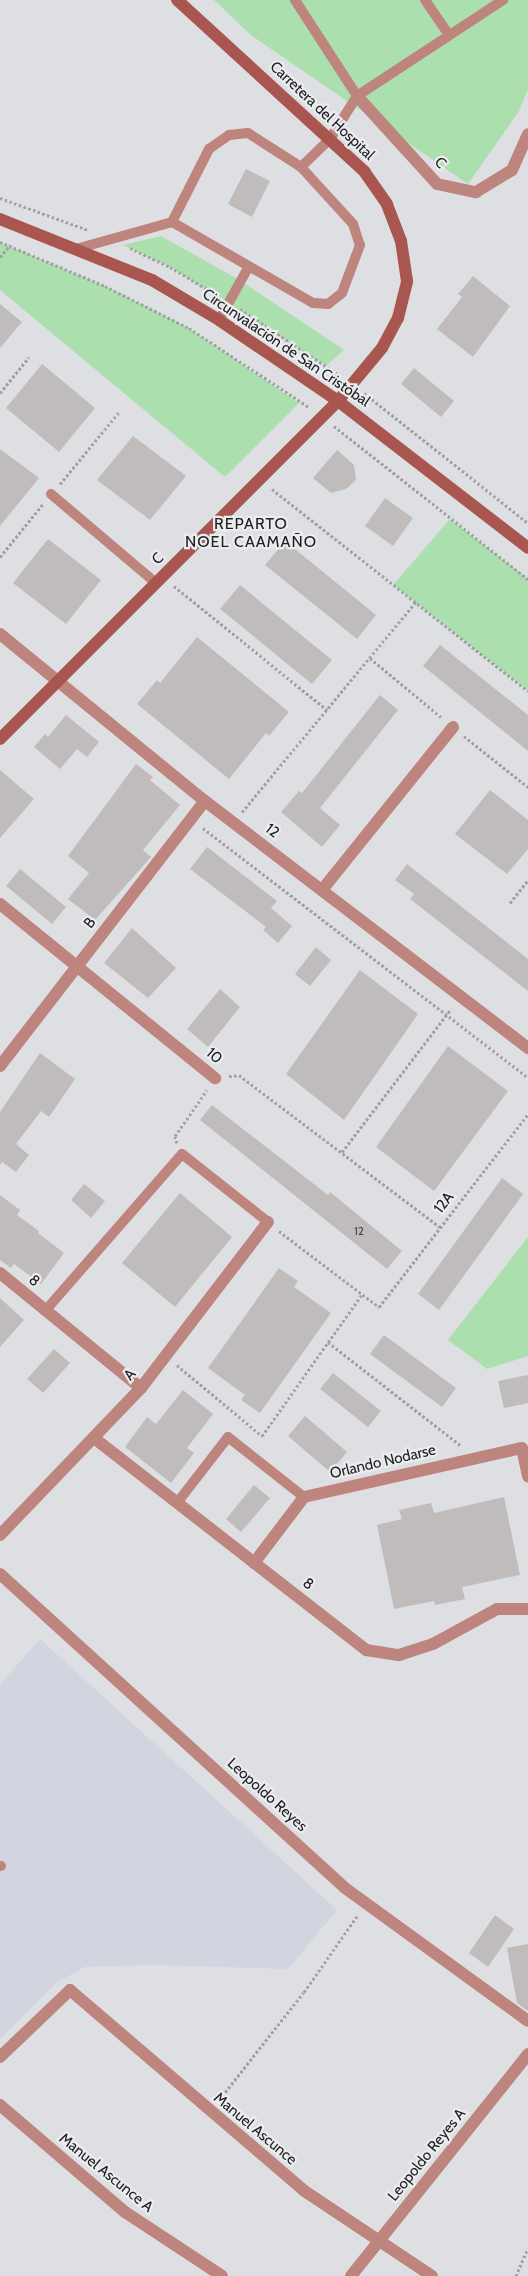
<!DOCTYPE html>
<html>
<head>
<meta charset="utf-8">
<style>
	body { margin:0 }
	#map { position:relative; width:528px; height:2276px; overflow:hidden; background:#dedfe2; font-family:Cabin,sans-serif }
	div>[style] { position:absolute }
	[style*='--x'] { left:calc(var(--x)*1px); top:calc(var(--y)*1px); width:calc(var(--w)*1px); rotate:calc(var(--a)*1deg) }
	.built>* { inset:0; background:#d2d5df }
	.green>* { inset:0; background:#abdfad }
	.building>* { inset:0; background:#c0bcbc }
	.path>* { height:3px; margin-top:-1.5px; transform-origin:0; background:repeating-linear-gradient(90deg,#a1a1a4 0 2.5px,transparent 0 5px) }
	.lane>* { height:10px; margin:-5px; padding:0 5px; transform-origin:5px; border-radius:5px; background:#be847e }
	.street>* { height:12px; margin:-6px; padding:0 6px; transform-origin:6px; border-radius:6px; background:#be847e }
	.secondary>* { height:12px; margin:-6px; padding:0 6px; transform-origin:6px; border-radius:6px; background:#a8564f }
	span { translate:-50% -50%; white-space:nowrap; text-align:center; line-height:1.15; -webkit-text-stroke:4.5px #ebecef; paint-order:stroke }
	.number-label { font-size:12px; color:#484748 }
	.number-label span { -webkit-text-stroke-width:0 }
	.street-label { font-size:15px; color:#202021 }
	.neighbourhood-label { font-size:16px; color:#202021; letter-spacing:1px }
</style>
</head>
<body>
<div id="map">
	<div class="built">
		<div style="clip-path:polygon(40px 1639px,337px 1910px,288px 1969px,150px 1965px,85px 1967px,56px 1983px,0 2039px,0 1684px)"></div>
	</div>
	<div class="green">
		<div style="clip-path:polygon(214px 0,528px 0,528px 89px,519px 111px,468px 184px,252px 36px)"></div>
		<div style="clip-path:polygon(161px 236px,241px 281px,344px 350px,326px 366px,170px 267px,123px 245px)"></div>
		<div style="clip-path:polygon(0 242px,105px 286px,189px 328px,299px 403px,225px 477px,0 290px)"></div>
		<div style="clip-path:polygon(450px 519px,528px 579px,528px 690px,393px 585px)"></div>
		<div style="clip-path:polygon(528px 1237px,528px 1356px,487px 1369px,448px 1340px)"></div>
	</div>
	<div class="building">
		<div style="clip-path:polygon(246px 169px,270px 181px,252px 217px,228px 204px)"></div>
		<div style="clip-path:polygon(473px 276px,510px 306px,473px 357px,437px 329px,462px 297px,458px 294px)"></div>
		<div style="clip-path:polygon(0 304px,22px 322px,0 348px)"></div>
		<div style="clip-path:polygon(42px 364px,95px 408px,59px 452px,6px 408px)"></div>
		<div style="clip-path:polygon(414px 368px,454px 401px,441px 417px,401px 384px)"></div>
		<div style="clip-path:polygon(133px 436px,186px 476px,150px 520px,97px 480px)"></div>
		<div style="clip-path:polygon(0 449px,39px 478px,0 526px)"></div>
		<div style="clip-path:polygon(337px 450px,354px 465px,356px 480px,346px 489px,331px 493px,313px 478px)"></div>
		<div style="clip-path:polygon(385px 498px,413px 518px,393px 546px,365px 526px)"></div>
		<div style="clip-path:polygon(48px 539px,101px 580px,66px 624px,13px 583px)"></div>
		<div style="clip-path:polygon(285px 541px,376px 615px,357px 639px,265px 565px)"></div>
		<div style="clip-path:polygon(240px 585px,332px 660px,312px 684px,220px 609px)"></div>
		<div style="clip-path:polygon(197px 637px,289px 712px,269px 736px,266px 733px,229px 779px,137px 704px,157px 680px,160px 683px)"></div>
		<div style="clip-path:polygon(440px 645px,528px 715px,528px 751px,423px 666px)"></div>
		<div style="clip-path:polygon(380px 695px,398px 710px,320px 808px,340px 825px,322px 847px,281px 812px,299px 791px,302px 793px)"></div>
		<div style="clip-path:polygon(66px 715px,99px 742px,87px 757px,77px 749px,60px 769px,34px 747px,45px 734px,48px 737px)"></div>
		<div style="clip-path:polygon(136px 764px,153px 777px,150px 780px,180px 805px,143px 850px,151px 857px,95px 920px,68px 899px,89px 873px,68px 856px)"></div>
		<div style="clip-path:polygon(0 770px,34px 799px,0 838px)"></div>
		<div style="clip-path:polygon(490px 790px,528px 820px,528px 849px,507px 874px,455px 834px)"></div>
		<div style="clip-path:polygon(207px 847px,277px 901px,271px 908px,292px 926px,278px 943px,263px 930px,266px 927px,190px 869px)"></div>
		<div style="clip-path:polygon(407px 864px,528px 959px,528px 991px,410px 899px,414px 894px,395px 880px)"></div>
		<div style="clip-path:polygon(20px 869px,66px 907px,52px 924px,6px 886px)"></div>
		<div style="clip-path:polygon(132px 928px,176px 968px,148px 998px,104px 963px)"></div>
		<div style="clip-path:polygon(316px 947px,331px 960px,310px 986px,295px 974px)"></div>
		<div style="clip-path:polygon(360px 970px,418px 1014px,344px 1120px,286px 1074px)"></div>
		<div style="clip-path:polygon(220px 989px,240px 1007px,208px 1047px,187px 1029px)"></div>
		<div style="clip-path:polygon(448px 1046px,508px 1091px,434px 1191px,376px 1147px)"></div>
		<div style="clip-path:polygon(40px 1053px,75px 1079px,49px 1117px,41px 1111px,16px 1144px,29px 1155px,16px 1172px,2px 1162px,0 1165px,0 1112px)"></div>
		<div style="clip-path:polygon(212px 1105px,328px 1195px,330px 1192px,402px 1251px,387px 1269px,200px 1120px)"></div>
		<div style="clip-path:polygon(502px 1178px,523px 1194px,439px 1310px,418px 1294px)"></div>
		<div style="clip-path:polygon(84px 1184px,105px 1201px,91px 1218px,71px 1200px)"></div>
		<div style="clip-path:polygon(180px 1193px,232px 1237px,175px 1307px,122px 1263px)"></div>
		<div style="clip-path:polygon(0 1195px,20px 1210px,17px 1215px,39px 1231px,38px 1233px,64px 1253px,41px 1284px,14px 1264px,11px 1268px,0 1260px)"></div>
		<div style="clip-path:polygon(279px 1268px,298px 1281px,294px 1287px,331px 1313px,260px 1413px,241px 1400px,245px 1395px,208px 1368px)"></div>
		<div style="clip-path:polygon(0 1298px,24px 1320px,0 1347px)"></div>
		<div style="clip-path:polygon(384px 1335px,456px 1388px,442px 1407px,370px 1354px)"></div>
		<div style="clip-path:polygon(54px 1349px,70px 1363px,43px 1393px,27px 1379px)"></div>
		<div style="clip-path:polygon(333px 1373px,381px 1411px,368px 1427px,320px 1389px)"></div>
		<div style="clip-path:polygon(528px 1375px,528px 1403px,504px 1408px,498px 1381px)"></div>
		<div style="clip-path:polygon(183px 1390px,213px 1414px,187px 1448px,194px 1453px,171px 1483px,125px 1447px,147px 1417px,156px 1424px)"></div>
		<div style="clip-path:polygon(305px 1416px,347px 1452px,330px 1472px,288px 1436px)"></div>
		<div style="clip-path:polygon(254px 1485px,270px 1498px,241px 1532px,226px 1519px)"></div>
		<div style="clip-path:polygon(504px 1497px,520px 1575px,462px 1587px,465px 1599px,435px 1605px,434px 1601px,394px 1609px,377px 1525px,402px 1519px,399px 1510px,431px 1503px,434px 1513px)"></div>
		<div style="clip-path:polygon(495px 1915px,514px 1929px,488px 1967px,469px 1953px)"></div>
		<div style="clip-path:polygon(528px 1944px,528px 2011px,517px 2003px,507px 1948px)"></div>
	</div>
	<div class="path">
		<div style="--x:0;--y:198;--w:94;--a:20"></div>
		<div style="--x:0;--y:242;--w:114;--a:22.7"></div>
		<div style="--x:105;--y:286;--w:94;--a:26.6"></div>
		<div style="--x:189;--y:328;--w:144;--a:33.4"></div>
		<div style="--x:130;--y:248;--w:44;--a:25.4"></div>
		<div style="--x:170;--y:267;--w:55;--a:30.8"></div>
		<div style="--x:0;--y:257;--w:16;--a:-50"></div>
		<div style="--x:240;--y:309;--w:121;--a:33.6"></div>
		<div style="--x:0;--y:393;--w:46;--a:-51.1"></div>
		<div style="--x:364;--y:393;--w:209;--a:38.4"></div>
		<div style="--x:334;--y:426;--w:247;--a:38.3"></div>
		<div style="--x:60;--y:484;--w:94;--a:-50.6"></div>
		<div style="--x:272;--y:489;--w:326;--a:38.3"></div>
		<div style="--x:0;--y:557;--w:68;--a:-50.9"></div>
		<div style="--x:174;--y:586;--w:197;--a:39"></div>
		<div style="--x:370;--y:658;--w:94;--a:39.8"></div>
		<div style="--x:464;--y:736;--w:82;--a:38.6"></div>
		<div style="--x:242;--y:812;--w:273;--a:-50.4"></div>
		<div style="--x:203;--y:828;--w:409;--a:37.5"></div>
		<div style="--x:510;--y:903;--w:29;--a:-52"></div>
		<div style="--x:229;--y:1076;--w:10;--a:-6"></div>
		<div style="--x:239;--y:1075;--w:252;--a:37.1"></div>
		<div style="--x:177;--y:1143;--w:7;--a:-106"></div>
		<div style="--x:175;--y:1136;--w:56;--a:-55.2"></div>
		<div style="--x:342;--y:1152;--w:180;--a:-52.7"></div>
		<div style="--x:279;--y:1231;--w:126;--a:37.2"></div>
		<div style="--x:379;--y:1307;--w:244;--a:-52.3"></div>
		<div style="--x:328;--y:1342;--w:169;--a:38"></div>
		<div style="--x:177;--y:1365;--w:111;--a:39.9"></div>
		<div style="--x:262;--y:1436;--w:174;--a:-54.8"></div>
		<div style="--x:219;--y:2100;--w:137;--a:-51.8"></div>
		<div style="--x:304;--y:1992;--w:94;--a:-55"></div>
		<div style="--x:516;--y:2276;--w:30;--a:-67"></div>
	</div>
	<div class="lane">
		<div style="--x:295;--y:0;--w:114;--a:57.1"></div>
		<div style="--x:357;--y:96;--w:175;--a:-33.3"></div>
		<div style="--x:425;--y:0;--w:42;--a:55.6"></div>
		<div style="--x:301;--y:167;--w:77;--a:47.6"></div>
		<div style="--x:353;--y:224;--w:22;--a:72"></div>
		<div style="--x:360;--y:245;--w:51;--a:110.6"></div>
		<div style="--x:342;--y:293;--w:18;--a:142"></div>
		<div style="--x:328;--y:304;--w:15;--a:-176"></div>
		<div style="--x:313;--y:303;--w:163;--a:-150.1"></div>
		<div style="--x:172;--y:222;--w:82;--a:-63.1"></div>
		<div style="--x:209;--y:149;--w:24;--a:-35"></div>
		<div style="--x:229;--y:135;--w:19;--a:-6"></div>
		<div style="--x:248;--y:133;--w:63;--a:32.7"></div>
		<div style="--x:301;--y:167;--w:40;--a:-44"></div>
		<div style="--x:330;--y:139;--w:51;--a:-57.9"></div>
		<div style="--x:76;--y:249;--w:100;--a:-15.7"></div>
		<div style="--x:219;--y:320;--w:60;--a:-60.9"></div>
		<div style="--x:51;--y:494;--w:138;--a:40.3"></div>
		<div style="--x:45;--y:1311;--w:208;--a:-48.9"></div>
		<div style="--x:182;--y:1154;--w:110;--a:38.3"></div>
		<div style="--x:177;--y:1503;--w:83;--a:-52.3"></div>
		<div style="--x:228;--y:1437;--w:97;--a:38.3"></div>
		<div style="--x:0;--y:1866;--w:1;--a:0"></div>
	</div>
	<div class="street">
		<div style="--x:357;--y:96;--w:119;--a:47.7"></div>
		<div style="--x:437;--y:184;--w:40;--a:12"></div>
		<div style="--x:476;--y:192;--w:42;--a:-31.4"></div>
		<div style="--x:512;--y:170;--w:39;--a:-66"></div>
		<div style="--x:0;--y:634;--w:264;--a:39.2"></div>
		<div style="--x:205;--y:801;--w:407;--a:37.4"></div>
		<div style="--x:322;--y:890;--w:209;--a:-51.2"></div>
		<div style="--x:0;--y:904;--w:277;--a:39"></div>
		<div style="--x:0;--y:1066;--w:335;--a:-52.3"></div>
		<div style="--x:0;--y:1273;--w:182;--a:39.2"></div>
		<div style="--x:94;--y:1438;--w:345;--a:37.9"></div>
		<div style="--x:366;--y:1650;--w:33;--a:9"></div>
		<div style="--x:399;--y:1655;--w:36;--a:-18"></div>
		<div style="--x:433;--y:1644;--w:73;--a:-28.7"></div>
		<div style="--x:497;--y:1609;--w:31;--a:0"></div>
		<div style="--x:0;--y:1535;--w:204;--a:-46.2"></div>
		<div style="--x:141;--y:1388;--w:209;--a:-52.6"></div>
		<div style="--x:254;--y:1563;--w:83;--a:-52.9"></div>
		<div style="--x:304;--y:1497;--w:223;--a:-12.7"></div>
		<div style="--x:522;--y:1448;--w:29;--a:78"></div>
		<div style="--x:0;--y:1574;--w:466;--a:42.3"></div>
		<div style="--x:345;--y:1888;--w:226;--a:36"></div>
		<div style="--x:0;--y:2057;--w:97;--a:-43.7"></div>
		<div style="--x:70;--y:1990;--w:307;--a:40.6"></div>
		<div style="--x:303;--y:2190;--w:155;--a:33.7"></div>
		<div style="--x:0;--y:2105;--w:165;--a:40.6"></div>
		<div style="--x:125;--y:2212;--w:116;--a:33.4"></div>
		<div style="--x:351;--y:2276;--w:284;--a:-51.4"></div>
	</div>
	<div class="secondary">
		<div style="--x:0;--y:219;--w:164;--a:21.9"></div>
		<div style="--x:152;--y:280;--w:78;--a:30.8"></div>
		<div style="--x:219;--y:320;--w:144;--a:34.2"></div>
		<div style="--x:338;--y:401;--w:240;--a:37.7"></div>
		<div style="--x:0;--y:739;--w:478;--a:-45"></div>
		<div style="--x:338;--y:401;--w:69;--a:-50.3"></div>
		<div style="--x:382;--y:348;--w:34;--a:-62"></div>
		<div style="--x:398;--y:318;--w:38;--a:-76"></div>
		<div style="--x:407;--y:281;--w:40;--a:-98.5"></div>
		<div style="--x:401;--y:241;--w:40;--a:-111"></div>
		<div style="--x:387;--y:204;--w:39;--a:-125"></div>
		<div style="--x:365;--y:172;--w:255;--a:-137.5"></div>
	</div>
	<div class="number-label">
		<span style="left:359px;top:1231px">12</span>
	</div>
	<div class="street-label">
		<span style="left:322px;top:111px;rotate:43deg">Carretera del Hospital</span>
		<span style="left:440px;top:163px;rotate:48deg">C</span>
		<span style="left:286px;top:348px;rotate:34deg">Circunvalación de San Cristóbal</span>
		<span style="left:158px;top:559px;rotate:-45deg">C</span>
		<span style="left:272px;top:831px;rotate:38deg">12</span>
		<span style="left:90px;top:923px;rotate:-52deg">B</span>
		<span style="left:214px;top:1056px;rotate:41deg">10</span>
		<span style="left:444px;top:1203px;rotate:-52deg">12A</span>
		<span style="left:34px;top:1281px;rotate:41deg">8</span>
		<span style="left:130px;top:1375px;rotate:-50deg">A</span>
		<span style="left:383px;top:1462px;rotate:-13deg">Orlando Nodarse</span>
		<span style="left:308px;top:1584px;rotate:38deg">8</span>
		<span style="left:267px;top:1795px;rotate:42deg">Leopoldo Reyes</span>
		<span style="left:255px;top:2129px;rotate:40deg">Manuel Ascunce</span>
		<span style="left:427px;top:2155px;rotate:-51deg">Leopoldo Reyes A</span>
		<span style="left:106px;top:2173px;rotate:39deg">Manuel Ascunce A</span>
	</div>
	<div class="neighbourhood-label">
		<span style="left:251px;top:533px">REPARTO<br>NOEL CAAMAÑO</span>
	</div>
</div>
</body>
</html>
